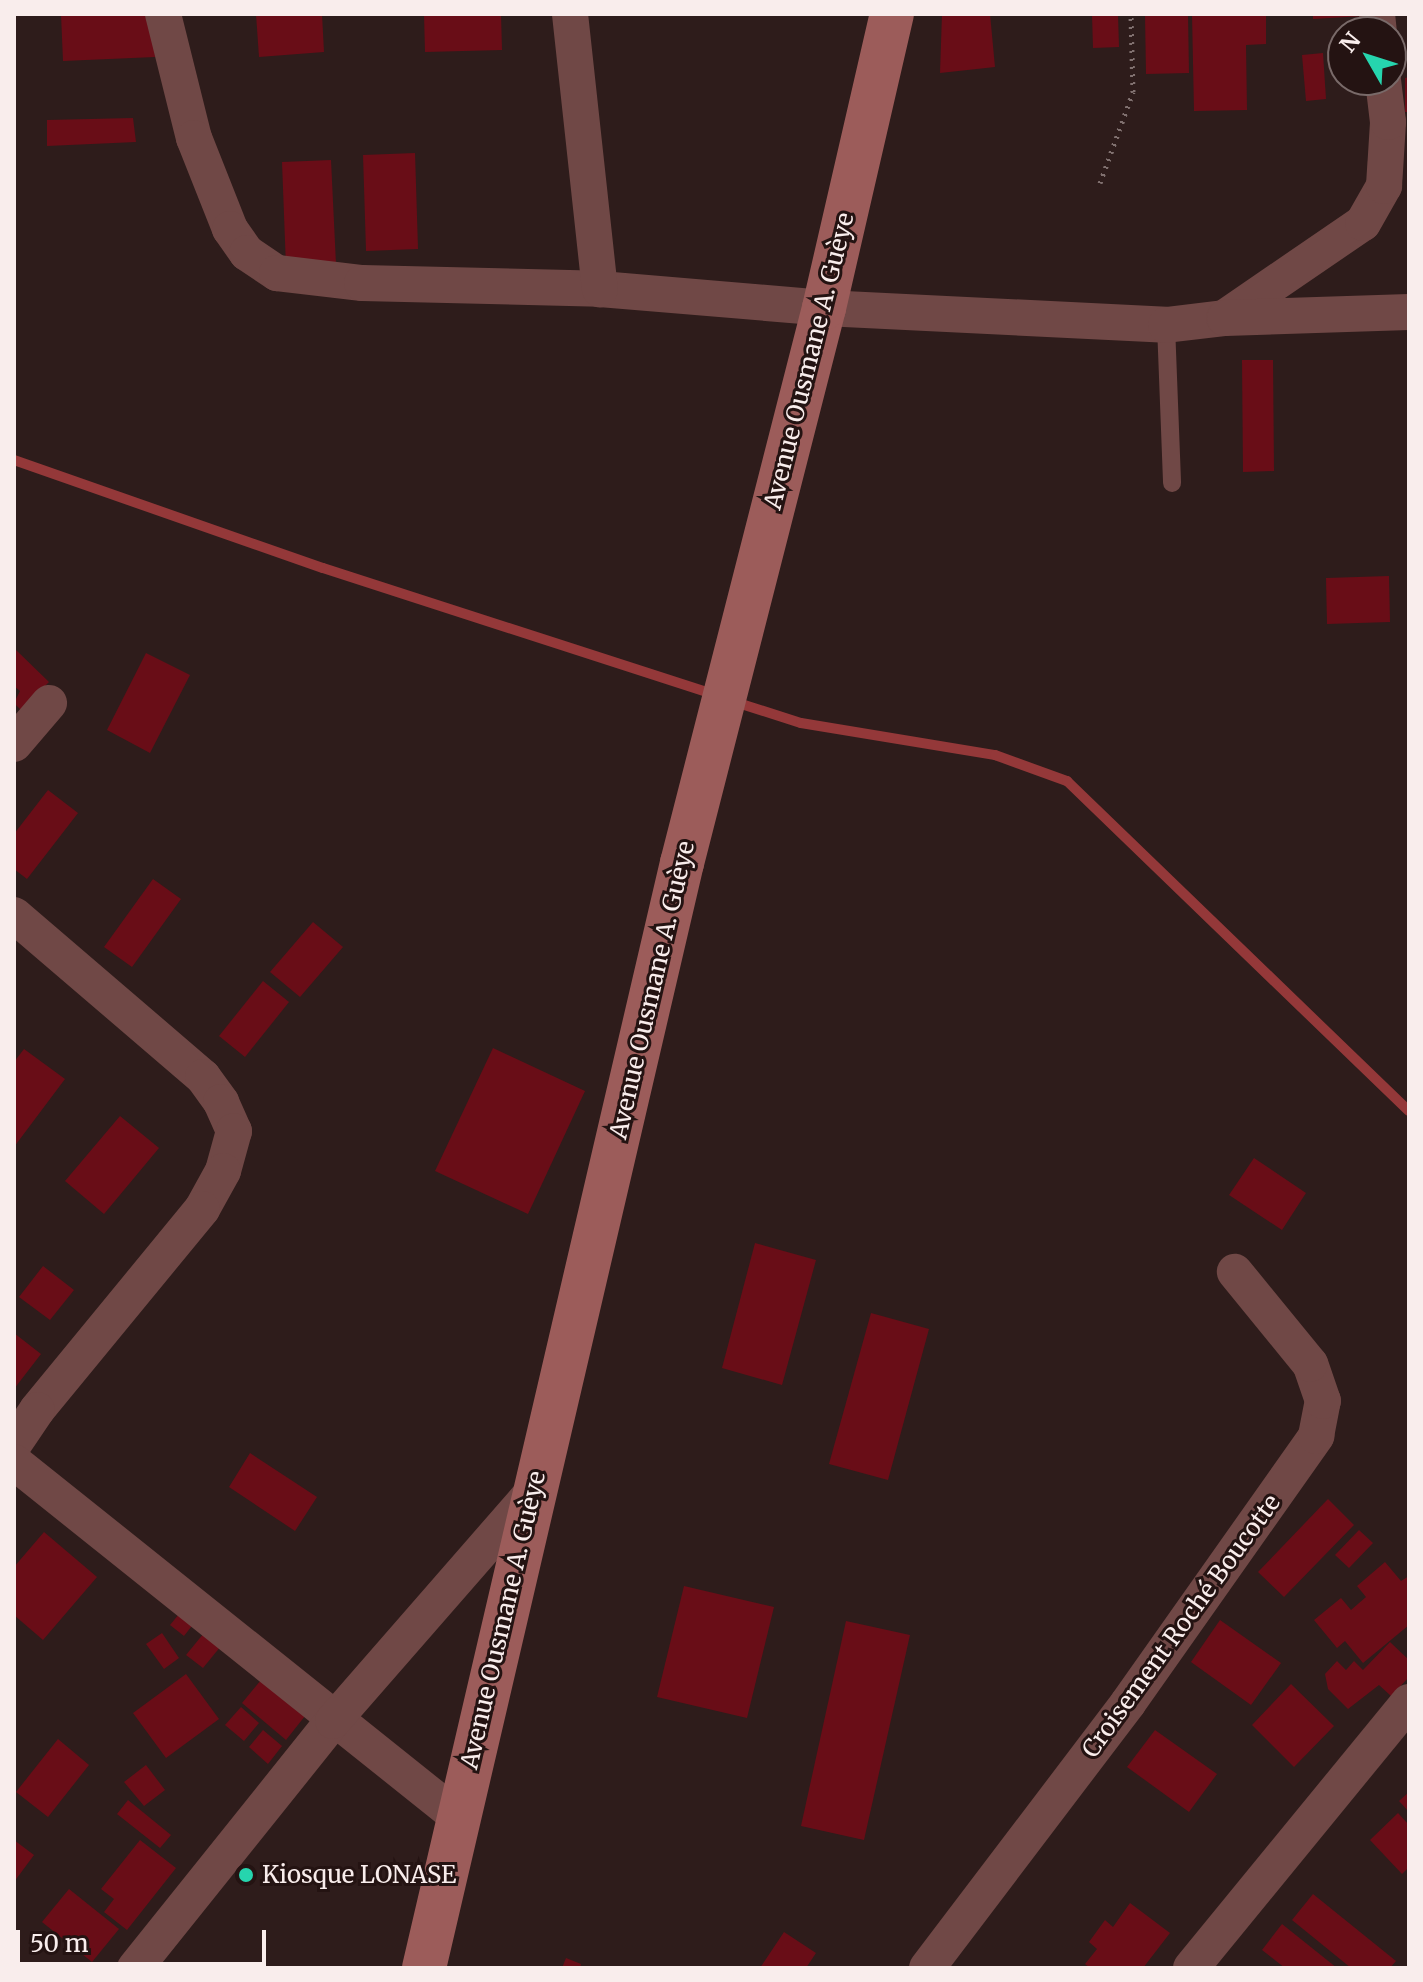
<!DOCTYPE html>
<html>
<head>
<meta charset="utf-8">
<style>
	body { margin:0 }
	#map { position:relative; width:1423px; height:1982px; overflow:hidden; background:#2e1c1b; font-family:Merriweather,serif }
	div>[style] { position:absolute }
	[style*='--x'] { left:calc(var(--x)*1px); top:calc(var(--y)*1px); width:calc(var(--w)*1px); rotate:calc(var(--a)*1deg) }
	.stream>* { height:10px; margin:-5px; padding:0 5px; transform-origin:5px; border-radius:5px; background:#943839 }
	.building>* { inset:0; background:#690d17 }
	.path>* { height:5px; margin-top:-2.5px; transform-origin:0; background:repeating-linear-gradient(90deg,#80706f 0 2px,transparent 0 8px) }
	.lane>* { height:18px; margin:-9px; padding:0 9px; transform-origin:9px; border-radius:9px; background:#704846 }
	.street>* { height:36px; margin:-18px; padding:0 18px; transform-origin:18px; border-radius:18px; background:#704846 }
	.secondary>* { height:44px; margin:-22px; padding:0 22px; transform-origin:22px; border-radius:22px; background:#9c5c5a }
	.dots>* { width:22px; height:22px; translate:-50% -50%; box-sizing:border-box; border:4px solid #241312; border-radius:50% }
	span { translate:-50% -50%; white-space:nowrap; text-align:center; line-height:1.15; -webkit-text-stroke:6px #241312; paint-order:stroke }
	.street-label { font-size:24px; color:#f9edec }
	.poi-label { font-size:24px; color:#f9edec }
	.left { translate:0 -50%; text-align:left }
	.frame { position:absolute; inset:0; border:16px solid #f9edec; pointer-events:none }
	.north { position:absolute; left:1327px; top:16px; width:80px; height:80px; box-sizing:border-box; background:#241312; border:2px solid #796a69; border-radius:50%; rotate:309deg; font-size:22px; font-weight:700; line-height:32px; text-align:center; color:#f9edec }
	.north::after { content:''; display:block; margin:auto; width:28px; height:36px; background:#26d5ae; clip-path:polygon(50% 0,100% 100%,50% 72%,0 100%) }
	.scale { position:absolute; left:16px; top:1930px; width:250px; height:36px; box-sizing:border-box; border:4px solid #f9edec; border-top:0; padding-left:10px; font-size:24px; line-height:28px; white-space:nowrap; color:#f9edec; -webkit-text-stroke:6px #241312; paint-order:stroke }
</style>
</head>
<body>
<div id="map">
	<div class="stream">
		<div style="--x:14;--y:460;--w:327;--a:19.3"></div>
		<div style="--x:323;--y:568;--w:413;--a:17.9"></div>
		<div style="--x:735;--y:702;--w:69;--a:17.7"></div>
		<div style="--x:801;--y:723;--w:197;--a:9.4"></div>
		<div style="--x:995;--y:755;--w:77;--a:19.9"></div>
		<div style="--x:1067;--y:781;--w:475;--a:44"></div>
	</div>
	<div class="building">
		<div style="clip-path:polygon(61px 14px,153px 14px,155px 57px,63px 61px)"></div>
		<div style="clip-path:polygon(256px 14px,322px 14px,324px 52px,259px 57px)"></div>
		<div style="clip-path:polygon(424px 14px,501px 14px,502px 50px,425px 52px)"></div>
		<div style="clip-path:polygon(942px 14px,990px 14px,995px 67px,940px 73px)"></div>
		<div style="clip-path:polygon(1092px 14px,1118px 14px,1119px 47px,1093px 48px)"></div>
		<div style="clip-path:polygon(1145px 14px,1188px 14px,1189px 73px,1146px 74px)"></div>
		<div style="clip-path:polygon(1192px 14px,1266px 14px,1266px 44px,1246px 45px,1247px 110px,1194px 111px)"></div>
		<div style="clip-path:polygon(1313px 14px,1364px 14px,1364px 16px,1313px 19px)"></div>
		<div style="clip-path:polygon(1323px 53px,1326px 99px,1306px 101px,1302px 55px)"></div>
		<div style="clip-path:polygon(1409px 77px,1409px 112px,1405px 112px,1405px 78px)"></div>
		<div style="clip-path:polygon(133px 118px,136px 142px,47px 146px,47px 120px)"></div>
		<div style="clip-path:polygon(415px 153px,418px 249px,366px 251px,363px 155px)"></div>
		<div style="clip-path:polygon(331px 160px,336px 264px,286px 267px,282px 162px)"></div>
		<div style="clip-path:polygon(1242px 360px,1273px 360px,1274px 471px,1243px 472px)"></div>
		<div style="clip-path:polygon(1389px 576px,1390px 622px,1327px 624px,1326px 578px)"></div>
		<div style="clip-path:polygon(14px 648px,49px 682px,21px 710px,14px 703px,20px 691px,14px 686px)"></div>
		<div style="clip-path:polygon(146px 653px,190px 675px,150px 753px,107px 730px)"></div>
		<div style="clip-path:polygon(48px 790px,78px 813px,27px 879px,14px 869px,14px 834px)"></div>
		<div style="clip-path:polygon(153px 879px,181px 899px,132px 967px,104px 947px)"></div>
		<div style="clip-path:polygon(313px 922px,343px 947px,300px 997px,270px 972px)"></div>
		<div style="clip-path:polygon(263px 981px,289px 1002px,245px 1057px,219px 1036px)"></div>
		<div style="clip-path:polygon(493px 1048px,585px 1091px,528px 1214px,435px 1171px)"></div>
		<div style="clip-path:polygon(24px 1049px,65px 1079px,14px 1147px,14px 1062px)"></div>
		<div style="clip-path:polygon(120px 1116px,159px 1148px,104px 1214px,65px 1181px)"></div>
		<div style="clip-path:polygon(1254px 1158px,1306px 1193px,1282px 1230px,1229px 1195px)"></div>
		<div style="clip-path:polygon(755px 1243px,816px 1260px,782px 1385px,722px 1368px)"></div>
		<div style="clip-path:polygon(43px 1266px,74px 1290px,50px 1320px,19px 1297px)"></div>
		<div style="clip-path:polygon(871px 1313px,929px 1329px,888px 1480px,829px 1464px)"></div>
		<div style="clip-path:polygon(14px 1333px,41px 1354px,14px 1389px)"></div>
		<div style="clip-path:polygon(250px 1453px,317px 1497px,295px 1531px,229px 1487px)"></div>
		<div style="clip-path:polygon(1328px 1499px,1354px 1525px,1284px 1597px,1258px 1572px)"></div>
		<div style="clip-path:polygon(1359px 1530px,1373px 1543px,1349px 1568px,1335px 1555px)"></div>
		<div style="clip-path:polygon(44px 1532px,97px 1577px,43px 1640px,14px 1615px,14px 1567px)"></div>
		<div style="clip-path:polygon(1385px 1562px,1401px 1581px,1409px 1576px,1409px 1625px,1363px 1663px,1345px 1641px,1337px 1648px,1314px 1620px,1341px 1598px,1351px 1610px,1366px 1597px,1357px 1586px)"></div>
		<div style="clip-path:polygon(684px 1586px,774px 1607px,747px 1718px,657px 1697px)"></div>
		<div style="clip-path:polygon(184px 1608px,198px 1618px,184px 1636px,170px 1625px)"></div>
		<div style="clip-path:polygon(1220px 1620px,1281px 1663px,1251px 1705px,1191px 1662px)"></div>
		<div style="clip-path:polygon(846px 1621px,910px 1635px,864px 1840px,801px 1826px)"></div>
		<div style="clip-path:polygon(162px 1633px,179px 1658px,164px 1669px,146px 1644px)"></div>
		<div style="clip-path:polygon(204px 1633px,221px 1646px,203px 1668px,186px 1655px)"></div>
		<div style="clip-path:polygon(1390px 1642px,1409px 1660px,1409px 1677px,1391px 1696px,1379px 1685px,1348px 1709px,1328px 1689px,1325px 1674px,1337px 1661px,1346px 1670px,1354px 1661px,1363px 1670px)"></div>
		<div style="clip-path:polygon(186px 1674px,219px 1719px,166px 1758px,133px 1713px)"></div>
		<div style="clip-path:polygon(261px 1680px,305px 1716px,286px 1740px,242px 1703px)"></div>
		<div style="clip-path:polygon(1291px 1684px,1334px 1726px,1294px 1767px,1252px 1725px)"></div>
		<div style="clip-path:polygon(241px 1707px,259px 1723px,244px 1741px,225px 1725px)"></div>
		<div style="clip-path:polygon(263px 1730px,282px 1746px,268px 1764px,249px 1747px)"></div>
		<div style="clip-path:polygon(1155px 1730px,1217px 1774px,1189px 1812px,1127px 1767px)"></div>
		<div style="clip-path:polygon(58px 1739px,89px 1765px,48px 1817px,16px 1792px)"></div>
		<div style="clip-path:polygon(146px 1765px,165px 1790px,144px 1806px,124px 1782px)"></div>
		<div style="clip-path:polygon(1409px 1792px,1409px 1812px,1399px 1801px)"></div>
		<div style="clip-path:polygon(128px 1800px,171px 1835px,160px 1848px,117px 1814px)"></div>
		<div style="clip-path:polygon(1398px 1813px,1409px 1825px,1409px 1867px,1402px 1874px,1370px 1840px)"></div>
		<div style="clip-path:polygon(14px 1840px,34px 1855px,14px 1882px)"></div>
		<div style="clip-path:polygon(140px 1840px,176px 1868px,127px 1930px,104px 1912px,114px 1899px,101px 1889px)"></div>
		<div style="clip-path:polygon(69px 1889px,119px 1929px,92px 1962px,42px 1922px)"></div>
		<div style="clip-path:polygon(1313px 1894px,1396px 1961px,1390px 1968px,1351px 1968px,1292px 1920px)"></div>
		<div style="clip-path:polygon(1130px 1903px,1170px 1933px,1143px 1968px,1090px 1968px,1085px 1964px,1097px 1949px,1089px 1942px,1105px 1920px,1113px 1927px)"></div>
		<div style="clip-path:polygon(1282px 1924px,1337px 1968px,1285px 1968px,1262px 1950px)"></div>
		<div style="clip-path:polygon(784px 1932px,816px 1953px,806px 1968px,760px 1968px)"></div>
		<div style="clip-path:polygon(566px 1958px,581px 1964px,580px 1968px,562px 1968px)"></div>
	</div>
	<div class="path">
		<div style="--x:1100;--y:183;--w:97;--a:-70.1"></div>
		<div style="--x:1133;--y:92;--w:78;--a:-91.5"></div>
	</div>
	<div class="lane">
		<div style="--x:1166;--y:325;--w:158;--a:87.8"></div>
	</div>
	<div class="street">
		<div style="--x:163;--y:14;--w:128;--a:76"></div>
		<div style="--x:194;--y:138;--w:98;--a:68.4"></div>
		<div style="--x:230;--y:229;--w:29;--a:55"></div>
		<div style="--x:247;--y:253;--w:36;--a:34"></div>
		<div style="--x:277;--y:273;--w:86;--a:6.7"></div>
		<div style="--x:362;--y:283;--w:238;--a:1.4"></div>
		<div style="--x:600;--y:289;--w:225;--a:4.8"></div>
		<div style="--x:824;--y:308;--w:342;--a:2.8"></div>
		<div style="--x:1166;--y:325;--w:58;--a:-6.9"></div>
		<div style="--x:1224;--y:318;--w:168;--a:-34.4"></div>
		<div style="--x:1363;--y:223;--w:43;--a:-60.4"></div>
		<div style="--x:1384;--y:186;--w:64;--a:-86.4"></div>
		<div style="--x:1388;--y:122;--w:42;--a:-96.8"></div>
		<div style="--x:570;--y:14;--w:277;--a:83.8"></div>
		<div style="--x:1377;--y:14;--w:18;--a:84"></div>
		<div style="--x:1225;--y:318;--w:184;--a:-1.9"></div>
		<div style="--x:14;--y:744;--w:54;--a:-49.5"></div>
		<div style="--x:14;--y:915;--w:249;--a:40.6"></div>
		<div style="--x:203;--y:1077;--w:31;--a:54"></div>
		<div style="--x:221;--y:1102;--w:32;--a:66"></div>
		<div style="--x:234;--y:1131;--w:41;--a:105.4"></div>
		<div style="--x:223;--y:1171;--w:43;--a:118.9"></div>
		<div style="--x:202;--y:1209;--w:260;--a:129.4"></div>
		<div style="--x:37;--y:1410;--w:41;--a:124.1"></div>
		<div style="--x:14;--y:1462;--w:568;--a:38.64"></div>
		<div style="--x:135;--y:1968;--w:317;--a:-51.3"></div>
		<div style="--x:333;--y:1721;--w:303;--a:-48.9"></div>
		<div style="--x:927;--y:1968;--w:333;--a:-52.8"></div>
		<div style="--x:1128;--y:1703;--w:327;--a:-54.8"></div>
		<div style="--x:1316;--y:1436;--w:36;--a:-79"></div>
		<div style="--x:1323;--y:1401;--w:39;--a:-109"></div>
		<div style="--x:1310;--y:1364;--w:119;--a:-129.2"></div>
		<div style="--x:1191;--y:1968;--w:344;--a:-50.7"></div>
	</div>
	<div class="secondary">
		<div style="--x:424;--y:1968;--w:1135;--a:-76.86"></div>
		<div style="--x:682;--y:863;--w:573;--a:-75.65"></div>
		<div style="--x:824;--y:308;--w:302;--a:-77"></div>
	</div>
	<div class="dots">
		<div style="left:246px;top:1875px;background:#26d5ae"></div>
	</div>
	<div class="street-label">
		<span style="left:809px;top:361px;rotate:-76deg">Avenue Ousmane A. Guèye</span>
		<span style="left:652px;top:990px;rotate:-77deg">Avenue Ousmane A. Guèye</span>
		<span style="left:503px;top:1620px;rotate:-77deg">Avenue Ousmane A. Guèye</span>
		<span style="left:1181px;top:1626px;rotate:-54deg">Croisement Roché Boucotte</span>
	</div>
	<div class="poi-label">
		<span class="left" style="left:262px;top:1875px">Kiosque LONASE</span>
	</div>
	<div class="frame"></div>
	<div class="north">N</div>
	<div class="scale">50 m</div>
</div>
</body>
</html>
